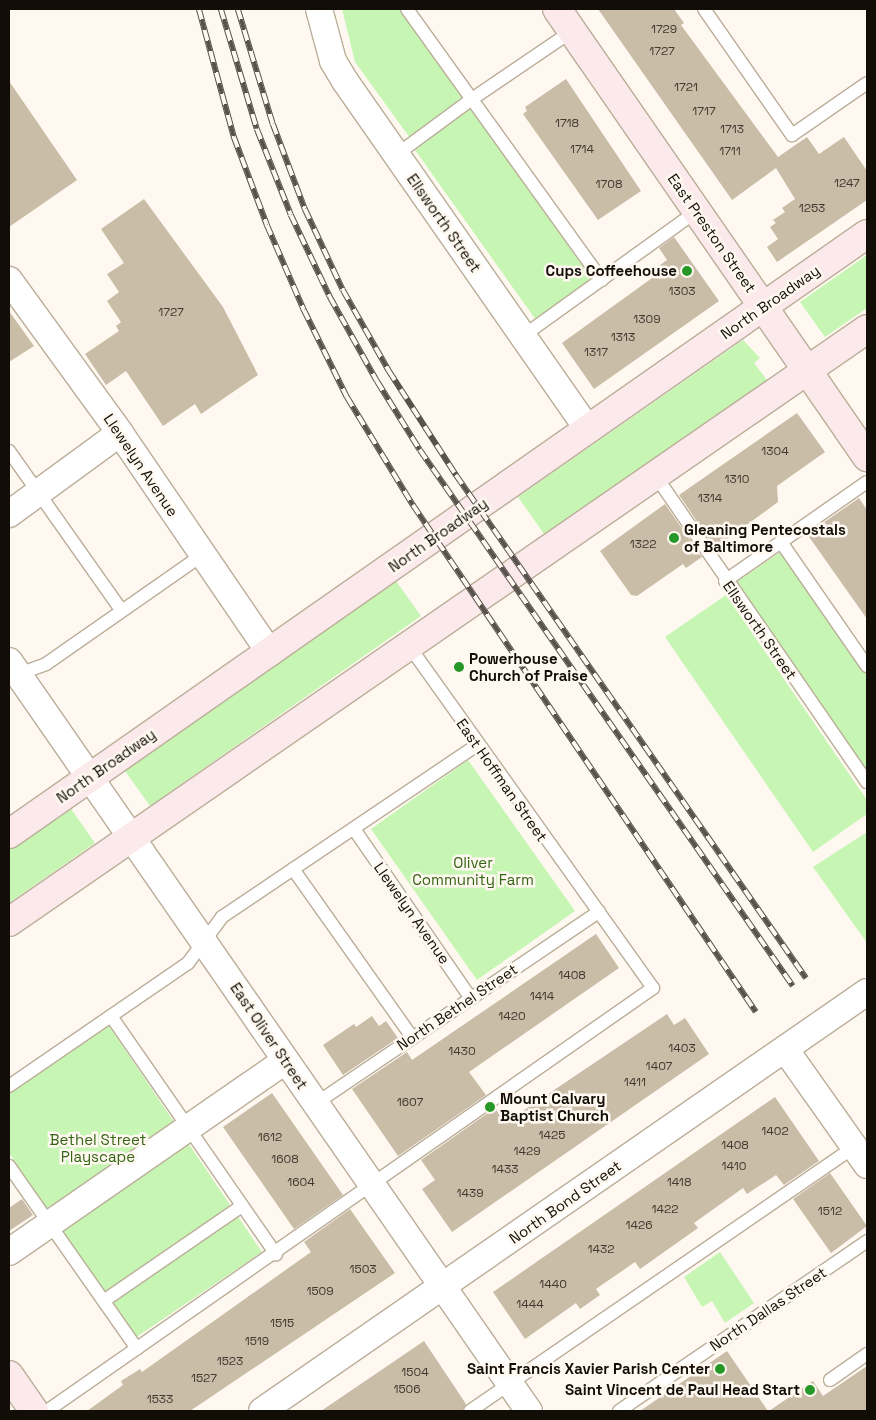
<!DOCTYPE html>
<html>
<head>
<meta charset="utf-8">
<style>
	body { margin:0 }
	#map { position:relative; width:876px; height:1420px; overflow:hidden; background:#fef8f0; font-family:"Space Grotesk",sans-serif }
	div>[style] { position:absolute }
	[style*='--x'] { left:calc(var(--x)*1px); top:calc(var(--y)*1px); width:calc(var(--w)*1px); rotate:calc(var(--a)*1deg) }
	.green>* { inset:0; background:#c7f5b3 }
	.building>* { inset:0; background:#cabda8 }
	.roads { filter:drop-shadow(1px 0 #bbae99) drop-shadow(-1px 0 #bbae99) drop-shadow(0 1px #bbae99) drop-shadow(0 -1px #bbae99) }
	.lane>* { height:12px; margin:-6px; padding:0 6px; transform-origin:6px; border-radius:6px; background:#fff }
	.street>* { height:26px; margin:-13px; padding:0 13px; transform-origin:13px; border-radius:13px; background:#fff }
	.secondary>* { height:28px; margin:-14px; padding:0 14px; transform-origin:14px; border-radius:14px; background:#fce9eb }
	.rail>* { height:5.5px; margin-top:-2.75px; transform-origin:0; background:repeating-linear-gradient(90deg,#fef8f0 0 11px,#57524b 0 22px); box-sizing:border-box; border-block:1px solid #57524b }
	.dots>* { width:14px; height:14px; translate:-50% -50%; box-sizing:border-box; border:2px solid #fef8f0; border-radius:50% }
	span { translate:-50% -50%; white-space:nowrap; text-align:center; line-height:1.15; -webkit-text-stroke:5px #fef8f0; paint-order:stroke }
	.number-label { font-size:12px; color:#40392e }
	.number-label span { -webkit-text-stroke-width:0 }
	.street-label { font-size:15px; color:#120d06 }
	.poi-label { font-size:15px; color:#120d06; font-weight:700 }
	.right { translate:-100% -50%; text-align:right }
	.left { translate:0 -50%; text-align:left }
	.park-label { font-size:15px; color:#346514 }
	.frame { position:absolute; inset:0; border:10px solid #120d06; pointer-events:none }
</style>
</head>
<body>
<div id="map">
	<div class="green">
		<div style="clip-path:polygon(342px 9px,401px 9px,465px 98px,410px 138px,355px 62px)"></div>
		<div style="clip-path:polygon(471px 108px,593px 281px,536px 320px,415px 150px)"></div>
		<div style="clip-path:polygon(867px 255px,867px 308px,825px 337px,800px 302px)"></div>
		<div style="clip-path:polygon(743px 340px,760px 358px,754px 363px,767px 380px,544px 534px,518px 497px)"></div>
		<div style="clip-path:polygon(782px 551px,867px 674px,867px 774px,735px 583px)"></div>
		<div style="clip-path:polygon(396px 581px,421px 616px,150px 806px,125px 771px)"></div>
		<div style="clip-path:polygon(726px 595px,867px 800px,867px 814px,813px 852px,665px 637px)"></div>
		<div style="clip-path:polygon(468px 760px,575px 911px,477px 980px,371px 829px)"></div>
		<div style="clip-path:polygon(69px 806px,95px 843px,9px 903px,9px 849px)"></div>
		<div style="clip-path:polygon(867px 832px,867px 943px,813px 867px)"></div>
		<div style="clip-path:polygon(109px 1026px,262px 1252px,135px 1338px,9px 1153px,9px 1094px)"></div>
		<div style="clip-path:polygon(720px 1252px,754px 1303px,725px 1323px,712px 1301px,702px 1307px,684px 1277px)"></div>
	</div>
	<div class="building">
		<div style="clip-path:polygon(598px 9px,674px 9px,684px 23px,681px 25px,778px 157px,807px 137px,819px 154px,844px 137px,867px 171px,867px 200px,777px 262px,767px 247px,778px 239px,770px 227px,776px 223px,773px 220px,785px 212px,782px 208px,795px 199px,776px 168px,732px 200px)"></div>
		<div style="clip-path:polygon(566px 79px,641px 191px,598px 220px,523px 114px,527px 111px,525px 107px)"></div>
		<div style="clip-path:polygon(9px 81px,77px 180px,9px 227px)"></div>
		<div style="clip-path:polygon(144px 199px,223px 307px,258px 375px,201px 414px,195px 404px,163px 426px,126px 371px,106px 385px,85px 354px,119px 331px,116px 326px,121px 322px,107px 301px,119px 292px,107px 274px,124px 263px,101px 229px)"></div>
		<div style="clip-path:polygon(674px 237px,719px 301px,594px 389px,562px 343px,659px 273px,656px 268px,667px 260px,659px 248px)"></div>
		<div style="clip-path:polygon(9px 311px,34px 346px,9px 362px)"></div>
		<div style="clip-path:polygon(797px 413px,825px 452px,777px 486px,778px 502px,715px 548px,679px 495px)"></div>
		<div style="clip-path:polygon(859px 498px,867px 510px,867px 619px,807px 534px)"></div>
		<div style="clip-path:polygon(665px 504px,702px 557px,686px 568px,683px 564px,637px 596px,631px 595px,600px 551px)"></div>
		<div style="clip-path:polygon(596px 934px,619px 968px,469px 1072px,486px 1095px,398px 1156px,352px 1089px,407px 1052px,412px 1060px)"></div>
		<div style="clip-path:polygon(667px 1014px,674px 1025px,685px 1018px,709px 1054px,452px 1232px,422px 1189px,435px 1180px,421px 1160px,495px 1108px,501px 1117px,507px 1114px,511px 1119px)"></div>
		<div style="clip-path:polygon(372px 1016px,379px 1026px,386px 1021px,398px 1038px,343px 1075px,323px 1045px,354px 1024px,356px 1027px)"></div>
		<div style="clip-path:polygon(272px 1093px,343px 1195px,294px 1229px,223px 1127px)"></div>
		<div style="clip-path:polygon(775px 1097px,819px 1161px,784px 1185px,776px 1175px,747px 1194px,743px 1188px,694px 1223px,698px 1228px,640px 1269px,635px 1262px,596px 1289px,600px 1295px,580px 1309px,576px 1303px,525px 1339px,493px 1292px)"></div>
		<div style="clip-path:polygon(830px 1173px,867px 1226px,831px 1253px,793px 1199px)"></div>
		<div style="clip-path:polygon(22px 1199px,33px 1215px,9px 1231px,9px 1208px)"></div>
		<div style="clip-path:polygon(350px 1209px,395px 1273px,190px 1411px,87px 1411px,123px 1385px,121px 1381px,140px 1369px,142px 1372px,311px 1252px,304px 1242px)"></div>
		<div style="clip-path:polygon(424px 1341px,466px 1404px,462px 1411px,321px 1411px)"></div>
		<div style="clip-path:polygon(727px 1351px,768px 1411px,640px 1411px)"></div>
		<div style="clip-path:polygon(867px 1366px,867px 1411px,769px 1411px,813px 1381px,823px 1396px)"></div>
	</div>
	<div class="roads">
		<div class="lane">
			<div style="--x:407;--y:9;--w:334;--a:54.3"></div>
			<div style="--x:704;--y:9;--w:154;--a:55.1"></div>
			<div style="--x:792;--y:135;--w:91;--a:-34.7"></div>
			<div style="--x:396;--y:155;--w:94;--a:-36.4"></div>
			<div style="--x:472;--y:99;--w:121;--a:-34.2"></div>
			<div style="--x:523;--y:336;--w:214;--a:-35.7"></div>
			<div style="--x:9;--y:451;--w:194;--a:54.8"></div>
			<div style="--x:655;--y:475;--w:373;--a:55.4"></div>
			<div style="--x:781;--y:542;--w:151;--a:55.3"></div>
			<div style="--x:725;--y:581;--w:173;--a:-34.9"></div>
			<div style="--x:16;--y:675;--w:32;--a:-20"></div>
			<div style="--x:46;--y:664;--w:190;--a:-34.9"></div>
			<div style="--x:354;--y:829;--w:204;--a:55.4"></div>
			<div style="--x:293;--y:869;--w:206;--a:54.7"></div>
			<div style="--x:111;--y:1016;--w:290;--a:55.3"></div>
			<div style="--x:9;--y:1086;--w:217;--a:-34.5"></div>
			<div style="--x:188;--y:963;--w:57;--a:-53.5"></div>
			<div style="--x:222;--y:917;--w:308;--a:-34"></div>
			<div style="--x:315;--y:1104;--w:343;--a:-34.1"></div>
			<div style="--x:9;--y:1166;--w:223;--a:55"></div>
			<div style="--x:105;--y:1300;--w:166;--a:-34.5"></div>
			<div style="--x:830;--y:1380;--w:45;--a:-35.1"></div>
			<div style="--x:47;--y:1411;--w:739;--a:-34.92"></div>
			<div style="--x:653;--y:988;--w:422;--a:-125.5"></div>
			<div style="--x:470;--y:1411;--w:466;--a:-34.5"></div>
			<div style="--x:619;--y:1411;--w:301;--a:-34.4"></div>
		</div>
		<div class="street">
			<div style="--x:319;--y:9;--w:54;--a:74.9"></div>
			<div style="--x:333;--y:61;--w:23;--a:59"></div>
			<div style="--x:345;--y:81;--w:424;--a:55.1"></div>
			<div style="--x:9;--y:280;--w:189;--a:54"></div>
			<div style="--x:120;--y:433;--w:266;--a:55.7"></div>
			<div style="--x:9;--y:514;--w:137;--a:-36.1"></div>
			<div style="--x:9;--y:661;--w:913;--a:55.27"></div>
			<div style="--x:785;--y:1049;--w:142;--a:54.7"></div>
			<div style="--x:9;--y:1252;--w:336;--a:-34.7"></div>
			<div style="--x:262;--y:1411;--w:736;--a:-34.71"></div>
		</div>
		<div class="secondary">
			<div style="--x:557;--y:9;--w:545;--a:55.32"></div>
			<div style="--x:9;--y:834;--w:1047;--a:-34.97"></div>
			<div style="--x:9;--y:922;--w:1043;--a:-34.65"></div>
			<div style="--x:9;--y:1375;--w:44;--a:55.2"></div>
		</div>
	</div>
	<div class="rail">
		<div style="--x:199;--y:9;--w:133;--a:74.7"></div>
		<div style="--x:234;--y:137;--w:94;--a:69.4"></div>
		<div style="--x:267;--y:225;--w:93;--a:66.5"></div>
		<div style="--x:304;--y:310;--w:97;--a:63.7"></div>
		<div style="--x:347;--y:397;--w:127;--a:58.6"></div>
		<div style="--x:413;--y:505;--w:612;--a:55.92"></div>
		<div style="--x:221;--y:9;--w:125;--a:73.3"></div>
		<div style="--x:257;--y:129;--w:92;--a:68.4"></div>
		<div style="--x:291;--y:215;--w:91;--a:64.6"></div>
		<div style="--x:330;--y:297;--w:96;--a:60.8"></div>
		<div style="--x:377;--y:381;--w:81;--a:58.1"></div>
		<div style="--x:420;--y:450;--w:653;--a:55.17"></div>
		<div style="--x:238;--y:9;--w:120;--a:73.1"></div>
		<div style="--x:273;--y:124;--w:91;--a:69.4"></div>
		<div style="--x:305;--y:209;--w:89;--a:64.9"></div>
		<div style="--x:343;--y:290;--w:93;--a:60.4"></div>
		<div style="--x:389;--y:371;--w:124;--a:57.2"></div>
		<div style="--x:456;--y:475;--w:613;--a:55.17"></div>
	</div>
	<div class="dots">
		<div style="left:687px;top:271px;background:#259827"></div>
		<div style="left:674px;top:538px;background:#259827"></div>
		<div style="left:459px;top:667px;background:#259827"></div>
		<div style="left:490px;top:1107px;background:#259827"></div>
		<div style="left:720px;top:1369px;background:#259827"></div>
		<div style="left:810px;top:1390px;background:#259827"></div>
	</div>
	<div class="number-label">
		<span style="left:664px;top:30px">1729</span>
		<span style="left:662px;top:52px">1727</span>
		<span style="left:686px;top:88px">1721</span>
		<span style="left:704px;top:112px">1717</span>
		<span style="left:567px;top:124px">1718</span>
		<span style="left:732px;top:130px">1713</span>
		<span style="left:582px;top:150px">1714</span>
		<span style="left:730px;top:152px">1711</span>
		<span style="left:847px;top:184px">1247</span>
		<span style="left:609px;top:185px">1708</span>
		<span style="left:812px;top:209px">1253</span>
		<span style="left:682px;top:292px">1303</span>
		<span style="left:171px;top:313px">1727</span>
		<span style="left:647px;top:320px">1309</span>
		<span style="left:623px;top:338px">1313</span>
		<span style="left:596px;top:353px">1317</span>
		<span style="left:775px;top:452px">1304</span>
		<span style="left:737px;top:480px">1310</span>
		<span style="left:710px;top:499px">1314</span>
		<span style="left:643px;top:545px">1322</span>
		<span style="left:572px;top:976px">1408</span>
		<span style="left:542px;top:997px">1414</span>
		<span style="left:512px;top:1017px">1420</span>
		<span style="left:682px;top:1049px">1403</span>
		<span style="left:462px;top:1052px">1430</span>
		<span style="left:659px;top:1067px">1407</span>
		<span style="left:635px;top:1083px">1411</span>
		<span style="left:410px;top:1103px">1607</span>
		<span style="left:775px;top:1132px">1402</span>
		<span style="left:552px;top:1136px">1425</span>
		<span style="left:270px;top:1138px">1612</span>
		<span style="left:735px;top:1146px">1408</span>
		<span style="left:527px;top:1152px">1429</span>
		<span style="left:285px;top:1160px">1608</span>
		<span style="left:734px;top:1167px">1410</span>
		<span style="left:505px;top:1170px">1433</span>
		<span style="left:301px;top:1183px">1604</span>
		<span style="left:679px;top:1183px">1418</span>
		<span style="left:470px;top:1194px">1439</span>
		<span style="left:665px;top:1210px">1422</span>
		<span style="left:830px;top:1212px">1512</span>
		<span style="left:639px;top:1226px">1426</span>
		<span style="left:601px;top:1250px">1432</span>
		<span style="left:363px;top:1270px">1503</span>
		<span style="left:553px;top:1285px">1440</span>
		<span style="left:320px;top:1292px">1509</span>
		<span style="left:530px;top:1305px">1444</span>
		<span style="left:282px;top:1324px">1515</span>
		<span style="left:257px;top:1342px">1519</span>
		<span style="left:230px;top:1362px">1523</span>
		<span style="left:415px;top:1373px">1504</span>
		<span style="left:204px;top:1379px">1527</span>
		<span style="left:407px;top:1390px">1506</span>
		<span style="left:160px;top:1400px">1533</span>
	</div>
	<div class="street-label">
		<span style="left:444px;top:223px;rotate:55deg">Ellsworth Street</span>
		<span style="left:712px;top:233px;rotate:55deg">East Preston Street</span>
		<span style="left:770px;top:302px;rotate:-35deg">North Broadway</span>
		<span style="left:141px;top:465px;rotate:56deg">Llewelyn Avenue</span>
		<span style="left:438px;top:535px;rotate:-35deg">North Broadway</span>
		<span style="left:760px;top:630px;rotate:55deg">Ellsworth Street</span>
		<span style="left:106px;top:766px;rotate:-35deg">North Broadway</span>
		<span style="left:502px;top:780px;rotate:55deg">East Hoffman Street</span>
		<span style="left:412px;top:913px;rotate:55deg">Llewelyn Avenue</span>
		<span style="left:457px;top:1007px;rotate:-34deg">North Bethel Street</span>
		<span style="left:269px;top:1036px;rotate:56deg">East Oliver Street</span>
		<span style="left:565px;top:1202px;rotate:-35deg">North Bond Street</span>
		<span style="left:768px;top:1309px;rotate:-34deg">North Dallas Street</span>
	</div>
	<div class="poi-label">
		<span class="right" style="left:677px;top:271px">Cups Coffeehouse</span>
		<span class="left" style="left:684px;top:538px">Gleaning Pentecostals<br>of Baltimore</span>
		<span class="left" style="left:469px;top:667px">Powerhouse<br>Church of Praise</span>
		<span class="left" style="left:500px;top:1107px">Mount Calvary<br>Baptist Church</span>
		<span class="right" style="left:710px;top:1369px">Saint Francis Xavier Parish Center</span>
		<span class="right" style="left:800px;top:1390px">Saint Vincent de Paul Head Start</span>
	</div>
	<div class="park-label">
		<span style="left:473px;top:871px">Oliver<br>Community Farm</span>
		<span style="left:98px;top:1148px">Bethel Street<br>Playscape</span>
	</div>
	<div class="frame"></div>
</div>
</body>
</html>
